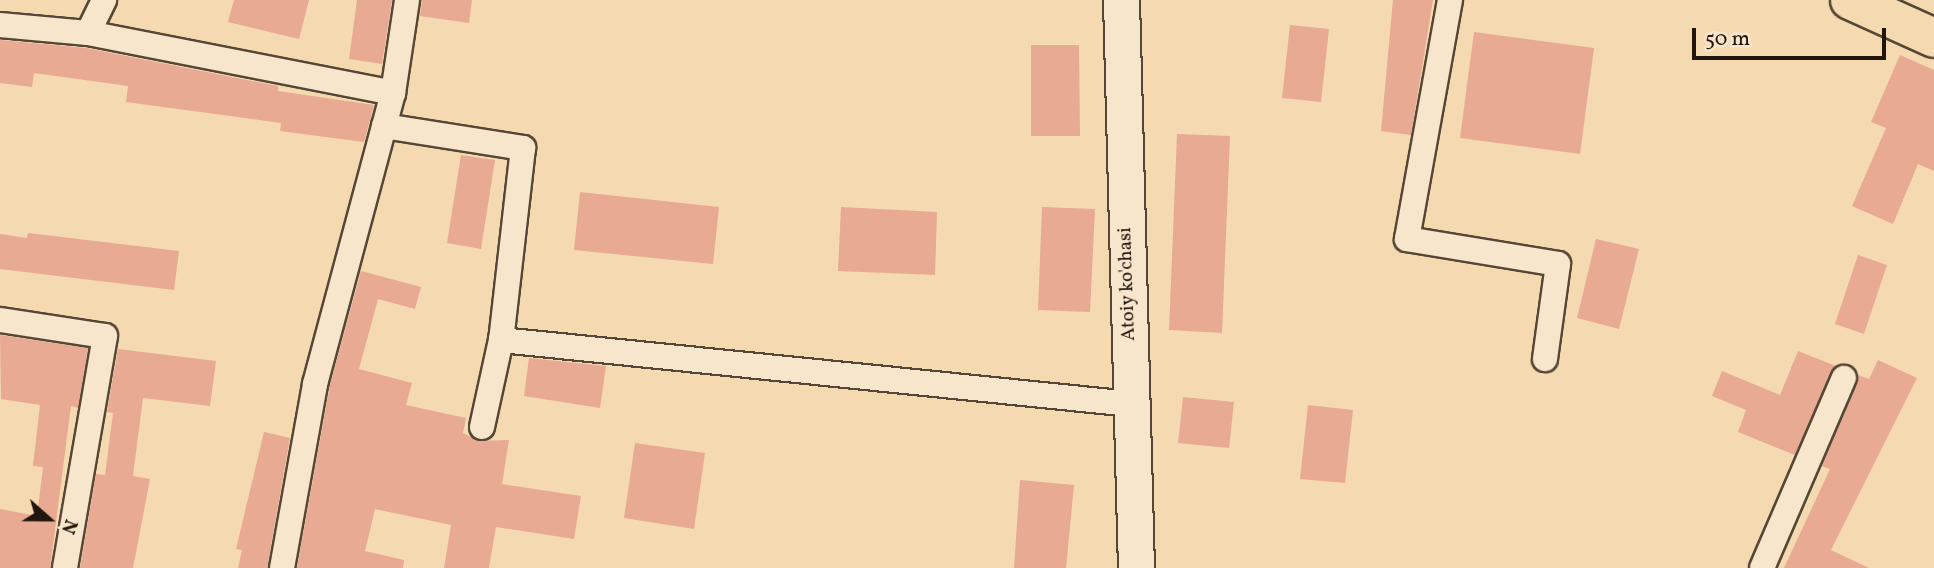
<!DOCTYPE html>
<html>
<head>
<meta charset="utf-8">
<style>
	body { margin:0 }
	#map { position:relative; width:1934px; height:568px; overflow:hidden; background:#f5d9b1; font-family:Vollkorn,serif }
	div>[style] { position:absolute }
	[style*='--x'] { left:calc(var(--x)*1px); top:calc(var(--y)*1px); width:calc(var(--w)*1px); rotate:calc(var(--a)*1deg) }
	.building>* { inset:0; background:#e8aa92 }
	.roads { filter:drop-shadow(2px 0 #554735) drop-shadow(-2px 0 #554735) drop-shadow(0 2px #554735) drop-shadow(0 -2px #554735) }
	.street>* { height:24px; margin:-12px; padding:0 12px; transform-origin:12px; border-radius:12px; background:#f8e6cc }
	.secondary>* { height:35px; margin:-17.5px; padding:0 17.5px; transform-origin:17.5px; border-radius:17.5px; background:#f8e6cc }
	.primary>* { height:38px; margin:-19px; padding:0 19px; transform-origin:19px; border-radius:19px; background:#f5d9b1 }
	span { translate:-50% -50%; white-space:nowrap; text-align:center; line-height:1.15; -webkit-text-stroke:5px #f8e6cc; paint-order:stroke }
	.street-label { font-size:19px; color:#20160c }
	.north { position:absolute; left:14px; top:484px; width:70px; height:70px; -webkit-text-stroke:5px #f8e6cc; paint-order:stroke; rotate:111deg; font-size:19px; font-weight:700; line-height:28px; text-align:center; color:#20160c }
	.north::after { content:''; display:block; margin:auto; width:24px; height:32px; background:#20160c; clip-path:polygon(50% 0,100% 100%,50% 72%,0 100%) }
	.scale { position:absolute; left:1692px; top:28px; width:194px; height:32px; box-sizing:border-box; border:4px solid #20160c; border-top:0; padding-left:9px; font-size:21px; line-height:24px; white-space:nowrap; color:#20160c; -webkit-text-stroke:5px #f8e6cc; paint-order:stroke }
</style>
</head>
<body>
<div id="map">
	<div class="building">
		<div style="clip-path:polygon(234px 0,309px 0,299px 39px,228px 22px)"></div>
		<div style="clip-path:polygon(357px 0,392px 0,382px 64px,349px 59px)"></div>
		<div style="clip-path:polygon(422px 0,472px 0,469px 23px,420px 16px)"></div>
		<div style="clip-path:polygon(1393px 0,1433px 0,1411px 135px,1381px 131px)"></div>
		<div style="clip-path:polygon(1290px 25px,1329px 29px,1321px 102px,1282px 98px)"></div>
		<div style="clip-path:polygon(1474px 32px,1594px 48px,1580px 154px,1460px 138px)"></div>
		<div style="clip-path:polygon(0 40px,86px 48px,278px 86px,278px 91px,374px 105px,364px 142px,280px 131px,281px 123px,126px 102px,128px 86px,34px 73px,32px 87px,0 83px)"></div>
		<div style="clip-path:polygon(1031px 45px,1079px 45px,1080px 136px,1031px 136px)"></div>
		<div style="clip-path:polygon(1900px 55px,1934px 70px,1934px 171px,1918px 164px,1893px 224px,1852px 206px,1886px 128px,1871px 122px)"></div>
		<div style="clip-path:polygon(1177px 134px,1230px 136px,1222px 333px,1169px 330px)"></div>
		<div style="clip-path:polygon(461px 155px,495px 160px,481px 249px,447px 243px)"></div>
		<div style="clip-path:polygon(580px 192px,719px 207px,713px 264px,574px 250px)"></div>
		<div style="clip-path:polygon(841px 207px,937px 212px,935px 275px,838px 271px)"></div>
		<div style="clip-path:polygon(1042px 207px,1095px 209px,1090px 312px,1038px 310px)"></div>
		<div style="clip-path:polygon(28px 233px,179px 251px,174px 290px,0 269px,0 234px,27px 238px)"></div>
		<div style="clip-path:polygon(1596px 239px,1639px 249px,1619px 329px,1577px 318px)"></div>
		<div style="clip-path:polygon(1858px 255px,1887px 265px,1864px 334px,1835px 324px)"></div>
		<div style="clip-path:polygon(361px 271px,421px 287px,415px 309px,378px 299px,359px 369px,412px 383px,406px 405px,466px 418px,463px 433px,478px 441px,509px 440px,502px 484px,581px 496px,574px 539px,496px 527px,489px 568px,444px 568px,451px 525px,375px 509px,365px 551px,404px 560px,403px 568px,297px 568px,330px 385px)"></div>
		<div style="clip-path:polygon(0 335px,88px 348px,78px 408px,71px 406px,50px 568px,0 568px,0 509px,37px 516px,43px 467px,33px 466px,40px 405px,1px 399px)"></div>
		<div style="clip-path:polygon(118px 349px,216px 361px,210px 406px,143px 398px,133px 476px,150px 479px,133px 568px,80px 568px,96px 474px,105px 475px,113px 413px,107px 412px)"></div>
		<div style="clip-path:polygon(1798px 351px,1836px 366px,1795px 455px,1738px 432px,1746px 410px,1712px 396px,1722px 371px,1780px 395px)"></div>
		<div style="clip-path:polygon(529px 358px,606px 366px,600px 408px,524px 396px)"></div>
		<div style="clip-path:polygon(1878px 360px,1917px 378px,1831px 550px,1869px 568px,1784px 568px,1830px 469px,1822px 466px,1858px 375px,1869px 379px)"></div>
		<div style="clip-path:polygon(1183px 397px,1234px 402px,1229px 448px,1178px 443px)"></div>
		<div style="clip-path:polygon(1308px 405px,1353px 410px,1345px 483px,1300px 479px)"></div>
		<div style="clip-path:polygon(264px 432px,290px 438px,267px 568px,238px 568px,242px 550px,236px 549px)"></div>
		<div style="clip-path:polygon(635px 443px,705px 453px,694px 529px,624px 518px)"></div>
		<div style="clip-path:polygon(1020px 480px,1074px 485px,1066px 568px,1014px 568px)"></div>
	</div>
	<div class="roads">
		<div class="street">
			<div style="--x:1450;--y:0;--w:243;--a:100.2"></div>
			<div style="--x:1407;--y:239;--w:153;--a:9.4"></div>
			<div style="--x:1558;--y:264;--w:96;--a:97.8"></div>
			<div style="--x:0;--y:25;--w:88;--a:5.2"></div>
			<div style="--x:88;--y:33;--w:311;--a:11.1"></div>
			<div style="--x:88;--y:33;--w:37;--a:-64"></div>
			<div style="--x:384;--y:126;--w:141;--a:9"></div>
			<div style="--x:523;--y:148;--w:193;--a:96.5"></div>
			<div style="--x:0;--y:320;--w:106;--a:8.7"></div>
			<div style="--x:105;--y:336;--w:235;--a:99.8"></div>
			<div style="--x:482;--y:427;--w:89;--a:-77.7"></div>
			<div style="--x:501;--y:340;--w:633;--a:5.8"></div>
			<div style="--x:282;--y:568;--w:187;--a:-79.8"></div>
			<div style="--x:315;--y:384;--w:301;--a:-75"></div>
			<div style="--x:393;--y:93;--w:94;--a:-81.4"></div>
			<div style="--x:1762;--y:568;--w:207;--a:-66.7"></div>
		</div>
		<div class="secondary">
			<div style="--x:1121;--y:0;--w:568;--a:88.49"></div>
		</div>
		<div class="primary">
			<div style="--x:1850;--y:0;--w:92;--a:24.3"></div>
		</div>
	</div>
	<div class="street-label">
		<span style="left:1128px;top:284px;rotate:-92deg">Atoiy ko'chasi</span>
	</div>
	<div class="north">N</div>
	<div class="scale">50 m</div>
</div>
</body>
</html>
